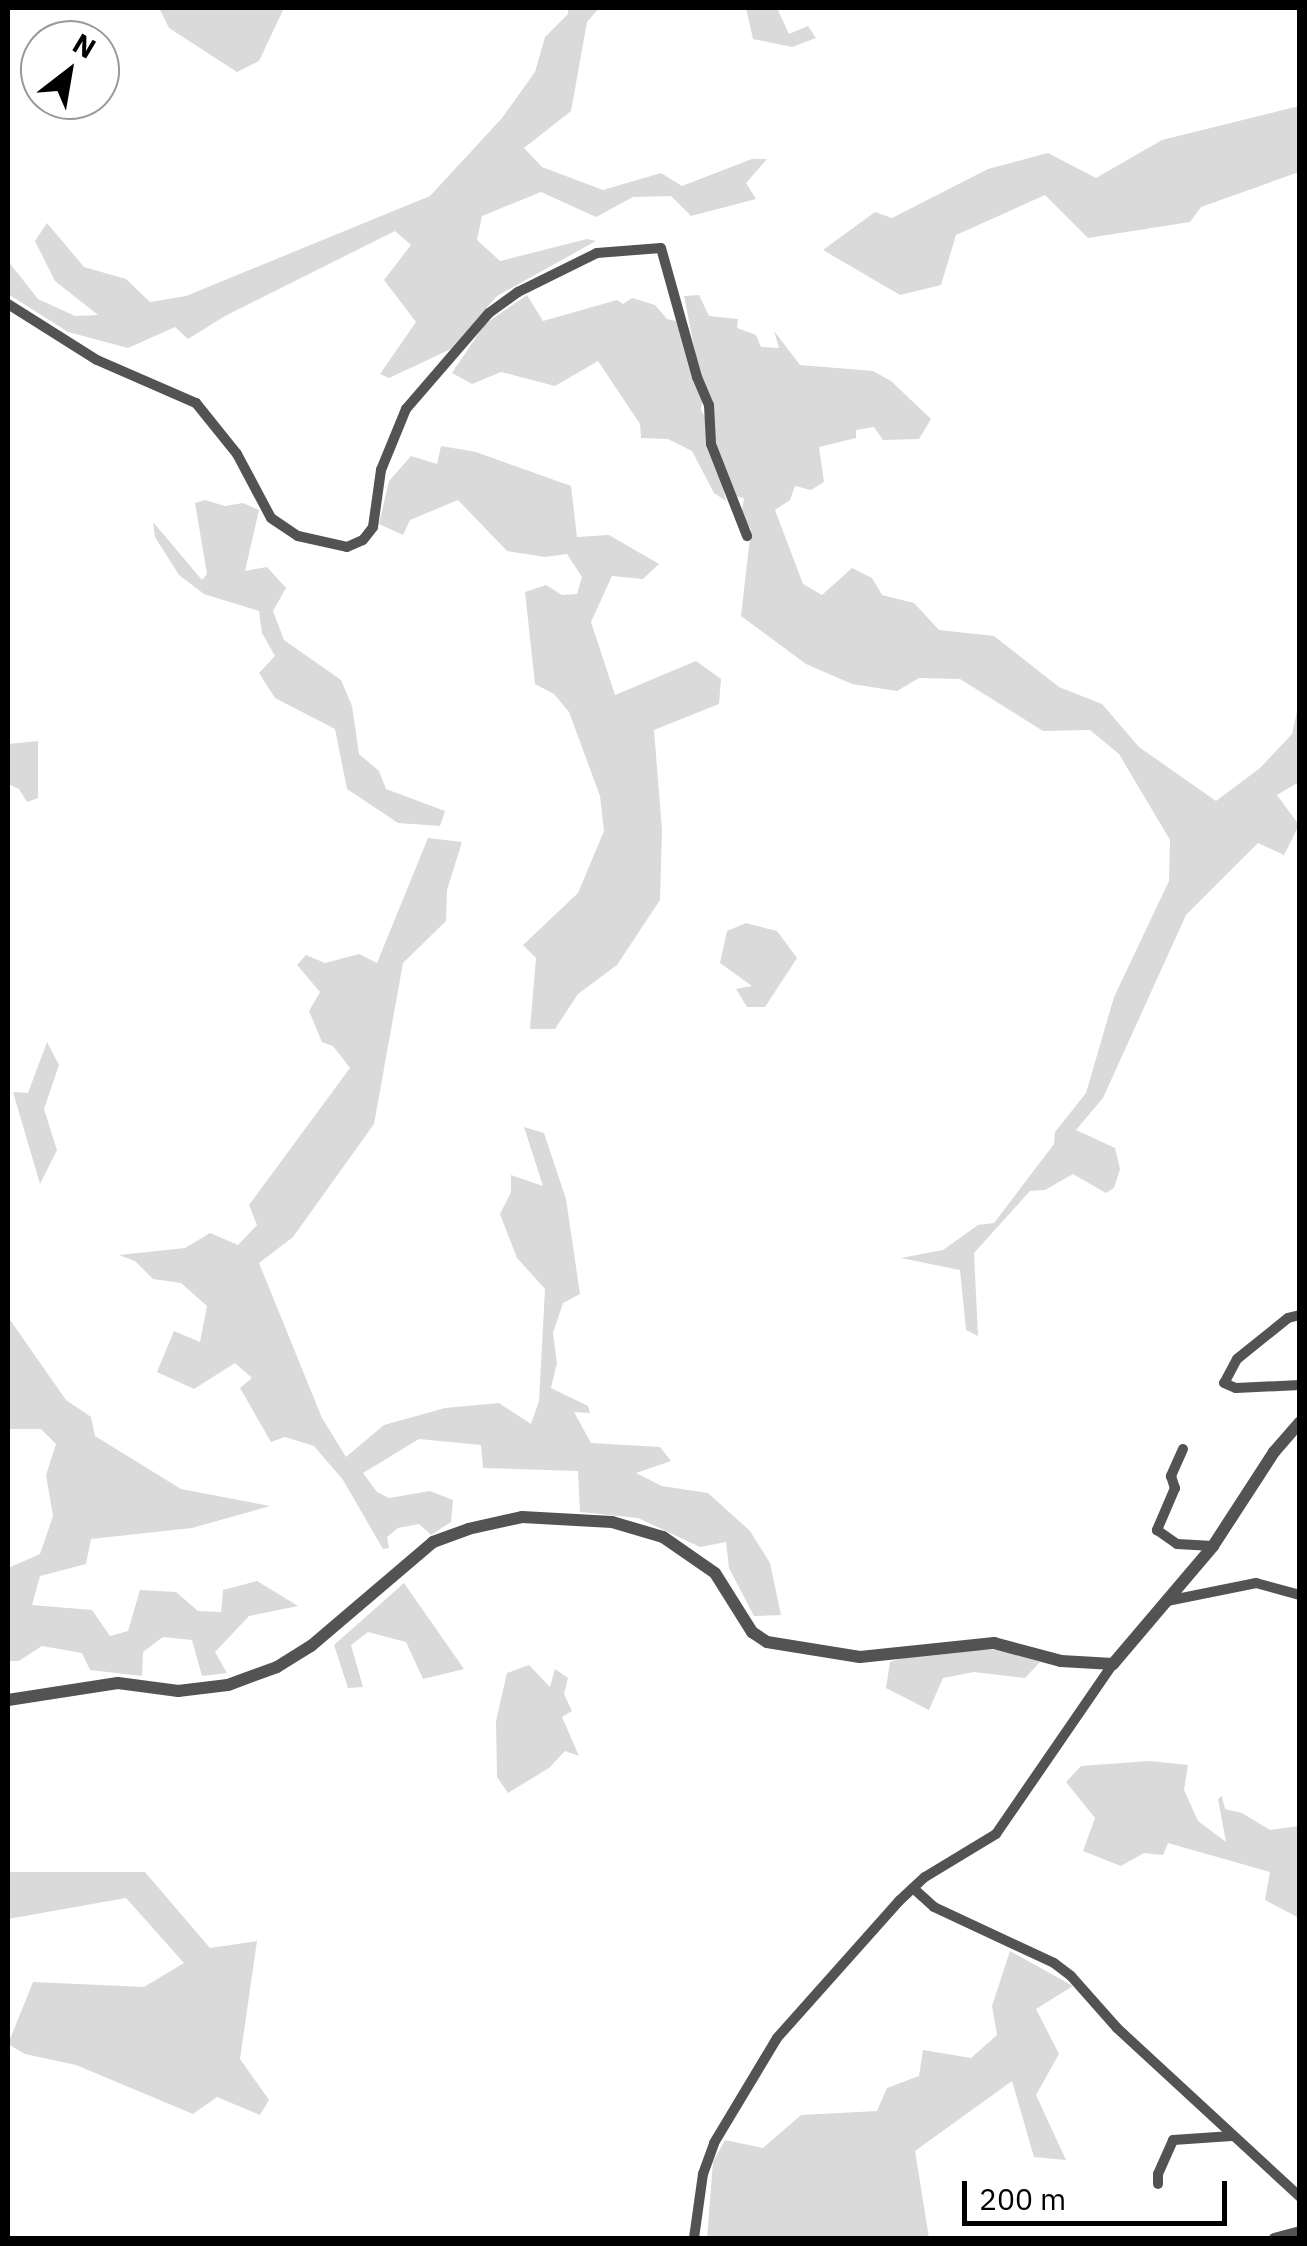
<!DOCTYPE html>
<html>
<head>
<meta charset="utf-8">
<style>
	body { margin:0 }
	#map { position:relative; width:1307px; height:2246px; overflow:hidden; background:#fff; font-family:"IBM Plex Sans",sans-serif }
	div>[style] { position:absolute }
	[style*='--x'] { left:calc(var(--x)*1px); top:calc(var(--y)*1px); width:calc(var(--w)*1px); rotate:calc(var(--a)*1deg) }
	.green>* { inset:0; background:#dadada }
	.minor>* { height:10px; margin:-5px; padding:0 5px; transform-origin:5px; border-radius:5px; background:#535353 }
	.tertiary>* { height:12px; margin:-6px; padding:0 6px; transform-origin:6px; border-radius:6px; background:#535353 }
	span { translate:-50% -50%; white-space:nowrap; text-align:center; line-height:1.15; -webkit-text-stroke:10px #fff; paint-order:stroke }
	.frame { position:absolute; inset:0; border:10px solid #000; pointer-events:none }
	.north { position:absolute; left:20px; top:20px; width:100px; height:100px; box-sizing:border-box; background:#fff; border:2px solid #999; border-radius:50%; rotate:31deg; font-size:28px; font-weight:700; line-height:40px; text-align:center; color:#000 }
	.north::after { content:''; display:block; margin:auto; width:35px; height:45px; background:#000; clip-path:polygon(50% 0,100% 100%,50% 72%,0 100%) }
	.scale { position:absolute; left:962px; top:2181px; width:265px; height:45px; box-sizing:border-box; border:5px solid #000; border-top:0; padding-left:12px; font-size:30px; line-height:35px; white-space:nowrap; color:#000; -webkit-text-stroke:8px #fff; paint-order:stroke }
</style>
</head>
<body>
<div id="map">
	<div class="green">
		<div style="clip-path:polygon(159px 8px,284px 8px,259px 61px,237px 72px,169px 28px)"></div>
		<div style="clip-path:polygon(568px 8px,599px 8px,587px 22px,571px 111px,524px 148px,542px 167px,603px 190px,661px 173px,682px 186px,752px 159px,767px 159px,746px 183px,756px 199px,691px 216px,671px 196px,633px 197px,596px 217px,541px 192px,482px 216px,477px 240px,500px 261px,587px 239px,596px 241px,497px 296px,451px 349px,389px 378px,380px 374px,416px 322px,384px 280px,411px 245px,395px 231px,225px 316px,188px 339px,175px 327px,128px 348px,68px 332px,8px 294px,8px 261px,38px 299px,75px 316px,98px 315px,55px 281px,35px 241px,47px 223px,84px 267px,126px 279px,150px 302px,186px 296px,430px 196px,502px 118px,535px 72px,545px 37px,568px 14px)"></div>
		<div style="clip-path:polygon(746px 8px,777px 8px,789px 34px,808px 26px,816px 38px,792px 47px,753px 39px)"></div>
		<div style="clip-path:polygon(1299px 106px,1299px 172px,1201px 207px,1190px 222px,1088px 238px,1045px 195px,956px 235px,941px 285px,900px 295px,823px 250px,875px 212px,892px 218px,988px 169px,1048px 153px,1096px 178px,1162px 140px)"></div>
		<div style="clip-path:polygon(527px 295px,543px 321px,617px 300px,623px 304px,632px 298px,655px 305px,667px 319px,676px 321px,703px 395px,701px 410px,710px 426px,726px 501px,714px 493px,692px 451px,668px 439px,641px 438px,640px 424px,598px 361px,555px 386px,501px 372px,472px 384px,452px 373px,485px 324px)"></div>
		<div style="clip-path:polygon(699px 295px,709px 316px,738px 319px,737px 328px,756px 335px,761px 347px,779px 348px,774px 331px,800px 365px,873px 371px,891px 381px,931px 419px,919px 439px,883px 440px,874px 427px,856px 430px,856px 438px,819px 447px,824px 482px,811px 490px,795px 486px,790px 500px,775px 510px,803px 584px,822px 595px,852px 568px,872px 578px,882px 595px,914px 603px,939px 630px,994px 636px,1059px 687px,1102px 704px,1139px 747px,1216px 801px,1260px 768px,1292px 734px,1299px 703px,1299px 782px,1277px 795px,1299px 825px,1284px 855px,1258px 843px,1186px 915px,1103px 1098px,1076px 1130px,1115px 1148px,1120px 1169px,1114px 1188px,1106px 1193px,1073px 1174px,1045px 1190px,1030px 1191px,974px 1253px,978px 1336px,966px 1330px,960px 1270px,901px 1258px,943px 1250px,978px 1225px,994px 1223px,1054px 1144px,1055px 1132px,1086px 1093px,1114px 997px,1169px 881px,1170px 840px,1119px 754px,1090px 730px,1043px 731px,960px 679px,919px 678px,897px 691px,852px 684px,806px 664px,741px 616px,751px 529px,741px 516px,744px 498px,734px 496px,713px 444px,684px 296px)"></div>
		<div style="clip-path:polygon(441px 446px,476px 452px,571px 486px,577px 537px,609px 535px,659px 564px,643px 579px,612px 576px,591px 622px,615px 695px,696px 661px,721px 679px,719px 704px,654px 730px,662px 830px,660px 900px,617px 965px,578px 994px,555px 1029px,530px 1029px,536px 958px,523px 945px,578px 893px,604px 831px,600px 796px,569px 712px,554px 694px,535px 684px,525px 592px,546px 585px,562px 595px,577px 594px,582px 577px,567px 554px,545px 557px,507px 551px,458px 500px,410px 520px,403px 535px,379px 524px,389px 481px,411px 456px,437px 464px)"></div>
		<div style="clip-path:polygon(205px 500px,225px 506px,243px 503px,259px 510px,245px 571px,267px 567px,286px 588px,273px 611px,284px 640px,341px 680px,352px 706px,359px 754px,379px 771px,386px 789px,445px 811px,440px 826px,398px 823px,347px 789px,335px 729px,275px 698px,259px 673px,275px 656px,262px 633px,259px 611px,204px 594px,179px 575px,155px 537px,153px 522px,202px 580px,207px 574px,195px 503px)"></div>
		<div style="clip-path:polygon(38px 741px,38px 798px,27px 802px,19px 789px,8px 784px,8px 744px)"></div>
		<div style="clip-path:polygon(428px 838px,462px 842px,447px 890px,446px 921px,403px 963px,374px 1124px,293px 1237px,259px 1263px,322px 1418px,346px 1457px,384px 1425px,445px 1408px,499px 1403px,531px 1424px,539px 1401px,545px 1289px,517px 1258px,500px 1214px,511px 1192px,511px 1175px,543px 1186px,524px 1127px,544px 1133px,566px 1199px,580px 1294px,563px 1303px,553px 1333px,557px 1363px,551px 1388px,588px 1406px,590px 1413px,574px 1412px,591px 1443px,660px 1447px,671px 1461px,636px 1473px,662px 1486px,708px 1493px,750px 1531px,770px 1563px,781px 1615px,754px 1616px,729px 1568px,726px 1542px,700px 1547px,638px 1518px,580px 1512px,578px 1471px,483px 1468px,481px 1445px,419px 1439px,363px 1473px,377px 1492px,389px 1498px,430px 1491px,453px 1500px,451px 1522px,431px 1535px,419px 1524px,398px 1528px,387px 1537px,389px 1548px,383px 1549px,343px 1480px,314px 1446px,285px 1437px,271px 1442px,240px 1388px,252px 1378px,235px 1363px,194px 1389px,157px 1372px,174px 1331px,200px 1342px,207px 1306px,181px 1283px,153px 1279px,135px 1261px,119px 1255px,185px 1248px,210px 1233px,238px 1245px,257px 1225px,249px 1205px,350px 1068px,333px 1046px,322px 1042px,309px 1011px,320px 992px,297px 965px,306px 955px,325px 963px,359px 954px,377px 963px)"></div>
		<div style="clip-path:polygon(746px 923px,777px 931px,797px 958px,765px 1007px,747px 1007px,736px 989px,752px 986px,720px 963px,727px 931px)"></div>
		<div style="clip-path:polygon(47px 1042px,59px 1065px,44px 1109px,57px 1150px,40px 1184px,13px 1092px,28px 1093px)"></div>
		<div style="clip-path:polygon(8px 1317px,66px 1400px,91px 1417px,95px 1436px,181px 1489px,270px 1506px,192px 1528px,91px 1539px,86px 1564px,40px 1576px,32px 1605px,92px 1610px,110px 1636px,128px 1631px,140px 1590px,176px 1592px,198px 1611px,221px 1612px,223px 1590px,257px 1581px,298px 1606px,249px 1616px,215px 1652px,227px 1673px,202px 1676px,192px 1640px,163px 1637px,143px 1652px,142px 1676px,90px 1670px,82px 1653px,42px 1646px,19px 1661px,8px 1661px,8px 1568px,40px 1554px,53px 1516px,46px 1475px,56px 1444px,41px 1429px,8px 1429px)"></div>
		<div style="clip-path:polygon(404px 1583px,464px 1669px,423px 1679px,406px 1642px,368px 1632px,351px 1645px,363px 1687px,348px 1688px,334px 1645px)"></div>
		<div style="clip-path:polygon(1001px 1649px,1040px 1662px,1025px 1678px,974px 1672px,943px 1678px,929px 1710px,886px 1688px,890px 1662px,918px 1653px)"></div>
		<div style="clip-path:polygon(529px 1665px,550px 1687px,555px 1669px,568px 1678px,564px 1694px,572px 1711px,562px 1717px,579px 1756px,565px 1751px,549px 1768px,508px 1793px,497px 1777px,496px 1721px,507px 1673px)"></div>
		<div style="clip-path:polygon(1149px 1761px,1188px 1765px,1184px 1790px,1198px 1821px,1226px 1842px,1218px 1799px,1222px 1796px,1225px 1809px,1242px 1813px,1270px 1830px,1299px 1826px,1299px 1918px,1265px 1900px,1270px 1872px,1168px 1843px,1163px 1855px,1144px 1853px,1121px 1866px,1083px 1851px,1095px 1818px,1066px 1782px,1081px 1766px)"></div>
		<div style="clip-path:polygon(8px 1872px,145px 1872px,210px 1948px,257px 1941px,240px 2059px,269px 2100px,260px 2115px,217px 2097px,193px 2114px,76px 2065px,25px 2054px,8px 2044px,33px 1982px,144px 1987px,184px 1963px,126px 1898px,8px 1919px)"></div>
		<div style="clip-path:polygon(1010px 1951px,1073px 1986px,1036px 2009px,1059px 2054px,1036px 2095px,1066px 2160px,1034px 2157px,1012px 2081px,915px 2151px,929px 2238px,707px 2238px,713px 2162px,725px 2140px,763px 2148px,801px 2115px,877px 2111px,887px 2088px,919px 2076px,923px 2050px,971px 2058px,997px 2035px,992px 2006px)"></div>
	</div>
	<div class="minor">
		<div style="--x:8;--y:304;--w:105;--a:32.2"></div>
		<div style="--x:97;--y:360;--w:108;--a:23.5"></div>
		<div style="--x:196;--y:403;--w:65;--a:51.2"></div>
		<div style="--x:237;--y:454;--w:72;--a:62"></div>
		<div style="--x:271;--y:518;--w:32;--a:34"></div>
		<div style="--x:298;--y:536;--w:50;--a:12.7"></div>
		<div style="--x:347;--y:547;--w:17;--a:-24"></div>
		<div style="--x:363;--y:540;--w:16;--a:-52"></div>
		<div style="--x:373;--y:527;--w:58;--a:-82"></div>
		<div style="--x:381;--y:470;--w:66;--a:-67.7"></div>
		<div style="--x:406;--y:409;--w:127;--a:-49.2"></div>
		<div style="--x:489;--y:313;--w:36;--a:-36"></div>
		<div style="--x:518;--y:292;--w:88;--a:-26.3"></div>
		<div style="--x:597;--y:253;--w:64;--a:-4.5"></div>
		<div style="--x:661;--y:248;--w:134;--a:74.4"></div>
		<div style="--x:697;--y:377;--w:30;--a:67"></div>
		<div style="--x:709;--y:405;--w:39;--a:87"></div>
		<div style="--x:711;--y:444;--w:99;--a:68.6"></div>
		<div style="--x:1300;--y:1315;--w:12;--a:166"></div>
		<div style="--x:1288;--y:1318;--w:65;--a:141.2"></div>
		<div style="--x:1237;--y:1359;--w:27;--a:118"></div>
		<div style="--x:1224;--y:1383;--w:13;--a:23"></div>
		<div style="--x:1236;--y:1388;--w:64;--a:-2.7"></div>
		<div style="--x:1183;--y:1449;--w:30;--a:114"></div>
		<div style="--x:1171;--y:1476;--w:13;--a:72"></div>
		<div style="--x:1175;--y:1488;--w:46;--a:113.2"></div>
		<div style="--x:1157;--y:1530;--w:24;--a:35"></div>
		<div style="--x:1177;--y:1544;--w:36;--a:3"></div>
		<div style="--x:1167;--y:1601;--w:91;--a:-11.4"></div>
		<div style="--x:1256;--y:1583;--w:46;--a:15.3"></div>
		<div style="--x:913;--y:1888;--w:28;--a:42"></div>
		<div style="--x:934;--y:1907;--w:132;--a:25"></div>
		<div style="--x:1054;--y:1963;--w:21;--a:37"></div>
		<div style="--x:1071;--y:1976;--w:69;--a:48.5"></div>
		<div style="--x:1117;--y:2028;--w:249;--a:42.7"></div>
		<div style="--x:1158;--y:2184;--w:10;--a:-90"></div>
		<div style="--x:1158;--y:2174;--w:37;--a:-66"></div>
		<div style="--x:1173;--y:2140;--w:59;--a:-3.9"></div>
		<div style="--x:694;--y:2238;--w:65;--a:-82"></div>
		<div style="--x:703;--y:2174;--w:33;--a:-70"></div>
		<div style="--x:714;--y:2143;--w:122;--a:-59"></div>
		<div style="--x:777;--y:2038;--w:183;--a:-48.3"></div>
		<div style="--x:899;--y:1901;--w:35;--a:-43"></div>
		<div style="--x:925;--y:1877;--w:83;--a:-31.2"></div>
		<div style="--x:996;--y:1834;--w:206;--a:-55.5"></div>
		<div style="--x:1274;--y:2238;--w:27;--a:-15"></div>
	</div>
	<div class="tertiary">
		<div style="--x:8;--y:1700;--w:111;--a:-8.8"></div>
		<div style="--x:118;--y:1683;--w:61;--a:7.6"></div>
		<div style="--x:178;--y:1691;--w:50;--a:-6.8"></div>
		<div style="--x:228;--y:1685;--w:52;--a:-20.2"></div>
		<div style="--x:277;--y:1667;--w:40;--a:-32"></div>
		<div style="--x:311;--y:1646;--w:160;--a:-40.4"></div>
		<div style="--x:433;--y:1542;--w:37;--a:-20"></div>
		<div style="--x:468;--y:1529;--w:55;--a:-12.5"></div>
		<div style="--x:522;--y:1517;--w:90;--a:3.2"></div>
		<div style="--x:612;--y:1522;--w:53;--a:16.4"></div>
		<div style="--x:663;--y:1537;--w:63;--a:34.7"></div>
		<div style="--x:715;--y:1573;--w:70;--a:57.9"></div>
		<div style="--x:752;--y:1632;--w:18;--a:34"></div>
		<div style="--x:767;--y:1642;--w:94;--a:9.2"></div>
		<div style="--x:860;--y:1657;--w:135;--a:-6"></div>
		<div style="--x:994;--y:1643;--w:69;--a:15"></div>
		<div style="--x:1061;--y:1661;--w:52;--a:3.3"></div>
		<div style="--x:1113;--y:1664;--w:155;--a:-49.7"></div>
		<div style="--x:1213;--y:1546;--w:112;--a:-57"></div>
		<div style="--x:1274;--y:1452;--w:40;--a:-49"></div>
	</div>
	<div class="frame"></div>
	<div class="north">N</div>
	<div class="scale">200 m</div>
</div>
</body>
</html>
